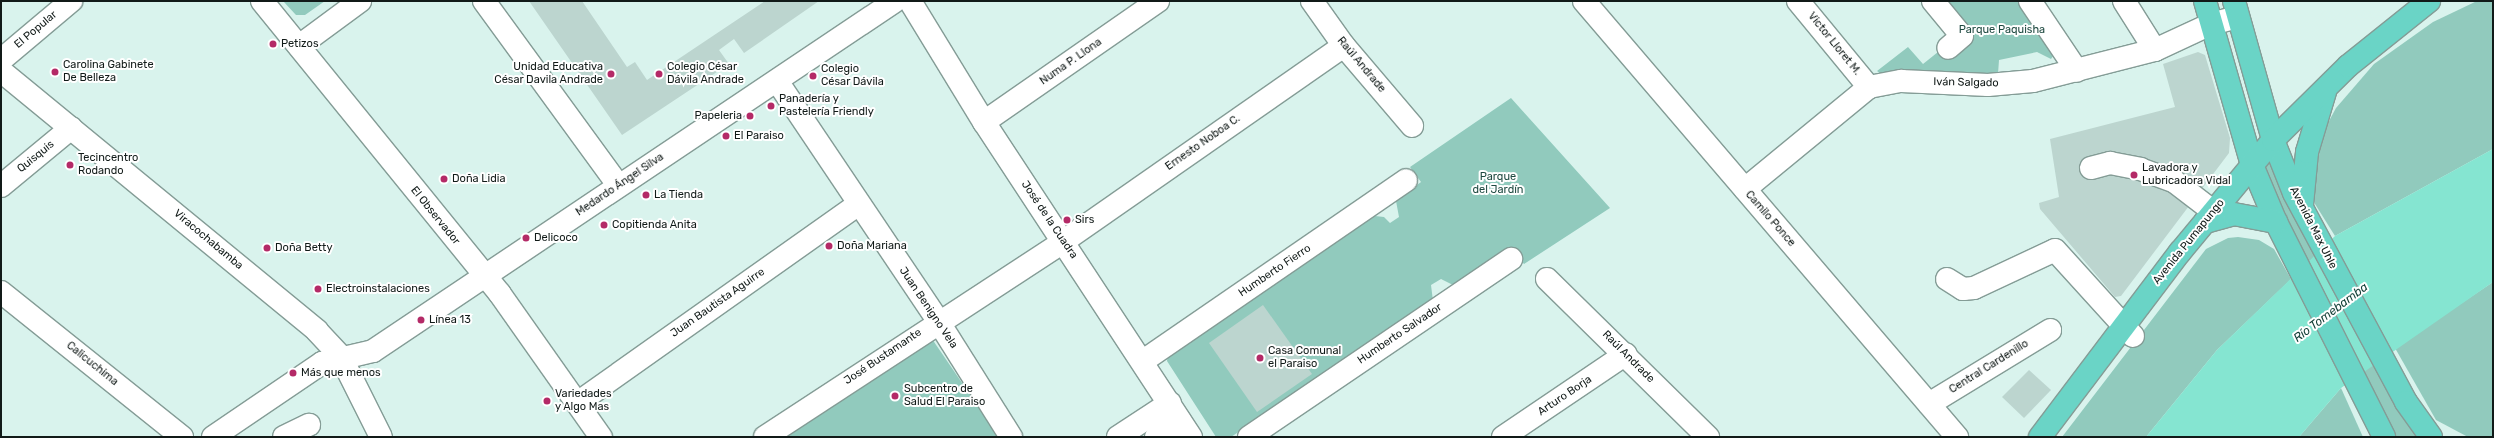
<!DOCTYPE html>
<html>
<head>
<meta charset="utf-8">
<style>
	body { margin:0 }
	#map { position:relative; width:2494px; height:438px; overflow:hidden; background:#d9f3ed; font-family:Rubik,sans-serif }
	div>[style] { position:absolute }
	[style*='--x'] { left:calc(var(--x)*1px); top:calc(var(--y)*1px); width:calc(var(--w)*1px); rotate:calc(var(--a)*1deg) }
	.green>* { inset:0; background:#91cabd }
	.water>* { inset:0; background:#85e5d1 }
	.building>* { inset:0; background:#bcd5cf }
	.roads { filter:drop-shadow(1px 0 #849c96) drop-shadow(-1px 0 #849c96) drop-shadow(0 1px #849c96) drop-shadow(0 -1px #849c96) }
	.minor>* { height:22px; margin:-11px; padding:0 11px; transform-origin:11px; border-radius:11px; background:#fff }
	.major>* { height:22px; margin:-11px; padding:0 11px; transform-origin:11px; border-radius:11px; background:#6ad4c6 }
	.dots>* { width:11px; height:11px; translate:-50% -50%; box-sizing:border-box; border:2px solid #fff; border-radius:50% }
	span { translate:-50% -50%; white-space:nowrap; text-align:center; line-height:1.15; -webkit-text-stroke:4px #fff; paint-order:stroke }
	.street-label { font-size:11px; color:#111a18 }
	.park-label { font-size:11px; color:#1f4a41 }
	.poi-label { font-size:11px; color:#111a18 }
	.left { translate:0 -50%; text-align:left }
	.right { translate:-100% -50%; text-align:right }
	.water-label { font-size:12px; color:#113e36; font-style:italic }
	.frame { position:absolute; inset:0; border:2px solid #111a18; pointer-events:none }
</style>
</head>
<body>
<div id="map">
	<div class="green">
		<div style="clip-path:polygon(283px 1px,325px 1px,305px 15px,296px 15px)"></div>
		<div style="clip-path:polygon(1947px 1px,2021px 1px,2056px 52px,2051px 59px,2037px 52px,1999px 60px,1998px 74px,1895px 70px,1881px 74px,1877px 71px,1908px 47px,1923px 64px,1943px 48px,1948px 53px,1972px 33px)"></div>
		<div style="clip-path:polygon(2477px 1px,2493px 1px,2493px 149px,2335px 236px,2315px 204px,2314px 190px,2322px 134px,2336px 108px,2374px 64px,2433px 22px)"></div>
		<div style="clip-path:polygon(1511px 98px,1610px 208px,1524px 264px,1511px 249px,1455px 286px,1441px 279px,1431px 285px,1433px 301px,1231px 437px,1216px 437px,1167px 361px,1168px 354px,1375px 216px,1384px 217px,1390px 223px,1399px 217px,1396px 201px,1421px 182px,1410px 167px)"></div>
		<div style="clip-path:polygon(2269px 162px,2277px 165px,2423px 437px,2390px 437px,2261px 166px)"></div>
		<div style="clip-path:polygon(2238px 237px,2259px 240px,2274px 249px,2291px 279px,2217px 350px,2146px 437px,2062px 437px,2206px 249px,2228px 238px)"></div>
		<div style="clip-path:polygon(2493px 282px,2493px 437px,2468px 437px,2436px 420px,2395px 348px)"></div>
		<div style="clip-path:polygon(930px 336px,999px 437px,777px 437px)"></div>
		<div style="clip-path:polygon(2341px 388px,2363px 437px,2299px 437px)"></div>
	</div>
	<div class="water">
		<div style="clip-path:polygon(2493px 149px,2493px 282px,2341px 388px,2299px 437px,2146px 437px,2217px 350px,2335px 236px)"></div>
	</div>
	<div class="building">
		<div style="clip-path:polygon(529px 1px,582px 1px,627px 67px,635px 62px,647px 80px,765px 1px,819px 1px,744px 53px,734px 39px,719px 50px,729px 64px,622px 135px)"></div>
		<div style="clip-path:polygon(2198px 52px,2205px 55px,2230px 138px,2229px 153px,2121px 296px,2115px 297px,2040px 209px,2039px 203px,2059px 197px,2050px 139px,2175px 107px,2163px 64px)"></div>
		<div style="clip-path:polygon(1263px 305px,1312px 374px,1257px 412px,1209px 343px)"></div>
		<div style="clip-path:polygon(2029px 370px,2051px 390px,2024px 418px,2002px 397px)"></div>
	</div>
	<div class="roads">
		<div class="minor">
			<div style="--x:262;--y:1;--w:377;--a:50.9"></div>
			<div style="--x:500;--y:294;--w:175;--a:54.8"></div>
			<div style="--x:484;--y:1;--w:228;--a:53.9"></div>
			<div style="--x:910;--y:1;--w:142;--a:58.6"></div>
			<div style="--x:984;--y:122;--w:377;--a:56.7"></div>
			<div style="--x:1312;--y:1;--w:55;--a:54.6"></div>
			<div style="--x:1344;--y:46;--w:105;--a:49.6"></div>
			<div style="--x:1584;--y:1;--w:574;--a:49.45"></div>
			<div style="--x:1798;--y:1;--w:112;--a:50.5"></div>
			<div style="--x:1933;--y:1;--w:45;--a:50.4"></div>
			<div style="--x:1962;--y:36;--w:18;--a:139"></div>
			<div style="--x:2030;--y:1;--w:84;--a:56.1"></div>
			<div style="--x:2124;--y:1;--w:58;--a:57.7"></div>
			<div style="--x:299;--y:46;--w:76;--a:-36.4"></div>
			<div style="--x:1;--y:60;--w:92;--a:-40.1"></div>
			<div style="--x:1;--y:71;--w:409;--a:39.4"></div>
			<div style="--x:317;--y:331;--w:35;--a:47"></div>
			<div style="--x:341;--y:357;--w:89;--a:63.4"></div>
			<div style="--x:777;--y:81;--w:289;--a:56.1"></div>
			<div style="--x:938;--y:321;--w:137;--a:57.8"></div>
			<div style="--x:984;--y:122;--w:212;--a:-34.8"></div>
			<div style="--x:2091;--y:168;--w:20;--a:-15"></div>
			<div style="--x:2110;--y:163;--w:31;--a:11"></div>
			<div style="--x:2140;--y:169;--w:37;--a:20"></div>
			<div style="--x:2175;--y:182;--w:49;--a:37.6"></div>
			<div style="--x:1;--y:186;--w:91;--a:-39.6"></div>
			<div style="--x:1745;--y:189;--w:161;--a:-39.4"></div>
			<div style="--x:1869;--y:87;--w:33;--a:-11"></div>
			<div style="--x:1901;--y:81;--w:87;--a:2.6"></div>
			<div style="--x:1988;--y:85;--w:45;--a:-5.1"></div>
			<div style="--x:2033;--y:81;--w:126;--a:-14.3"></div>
			<div style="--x:2155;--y:50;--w:62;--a:-24.9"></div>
			<div style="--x:2211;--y:24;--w:27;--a:-15"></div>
			<div style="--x:1547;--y:279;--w:226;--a:44.5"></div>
			<div style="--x:1947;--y:279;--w:19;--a:32"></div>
			<div style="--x:1963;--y:289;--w:11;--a:-5"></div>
			<div style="--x:1974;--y:288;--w:89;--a:-25.1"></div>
			<div style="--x:2055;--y:250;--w:116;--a:47.8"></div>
			<div style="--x:1;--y:292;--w:232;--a:38.7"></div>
			<div style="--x:1143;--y:361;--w:319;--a:-34.5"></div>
			<div style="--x:579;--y:402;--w:341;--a:-35.3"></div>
			<div style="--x:1929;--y:404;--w:142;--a:-31.4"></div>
			<div style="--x:213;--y:437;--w:132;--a:-34.2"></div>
			<div style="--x:322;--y:363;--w:52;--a:-13.2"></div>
			<div style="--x:373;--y:351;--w:628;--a:-33.84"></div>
			<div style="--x:284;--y:437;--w:28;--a:-26"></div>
			<div style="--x:765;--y:437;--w:358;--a:-33.2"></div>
			<div style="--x:1064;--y:241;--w:341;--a:-34.9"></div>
			<div style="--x:1118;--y:437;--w:62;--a:-33.2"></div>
			<div style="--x:1156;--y:437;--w:29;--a:-34"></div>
			<div style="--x:1249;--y:437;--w:317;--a:-34.2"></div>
			<div style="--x:1503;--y:437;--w:148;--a:-34"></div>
		</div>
		<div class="major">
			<div style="--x:2205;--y:1;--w:171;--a:74"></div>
			<div style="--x:2252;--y:165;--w:62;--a:67.2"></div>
			<div style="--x:2276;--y:222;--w:241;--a:63.3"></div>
			<div style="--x:2234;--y:1;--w:144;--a:74.3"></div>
			<div style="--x:2273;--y:140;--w:57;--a:68.4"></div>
			<div style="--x:2294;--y:193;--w:237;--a:61.8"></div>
			<div style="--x:2406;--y:402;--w:43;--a:54.5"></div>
			<div style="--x:2302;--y:205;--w:53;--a:-84.6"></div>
			<div style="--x:2307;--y:152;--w:63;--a:-73.3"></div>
			<div style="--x:2205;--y:222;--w:30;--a:-15"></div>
			<div style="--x:2234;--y:214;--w:43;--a:10.8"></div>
			<div style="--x:2040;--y:437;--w:232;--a:-52.9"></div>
			<div style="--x:2180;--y:252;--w:146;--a:-50.3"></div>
			<div style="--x:2273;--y:140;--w:105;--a:-44.6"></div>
			<div style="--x:2348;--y:66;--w:104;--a:-38.7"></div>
		</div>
	</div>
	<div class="dots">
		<div style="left:273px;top:44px;background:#b42a67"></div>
		<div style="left:55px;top:72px;background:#b42a67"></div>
		<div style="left:611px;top:74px;background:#b42a67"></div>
		<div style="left:659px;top:74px;background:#b42a67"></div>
		<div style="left:813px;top:76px;background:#b42a67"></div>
		<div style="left:771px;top:106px;background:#b42a67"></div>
		<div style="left:750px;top:116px;background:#b42a67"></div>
		<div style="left:726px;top:136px;background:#b42a67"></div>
		<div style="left:70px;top:165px;background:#b42a67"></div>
		<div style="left:2134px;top:175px;background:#b42a67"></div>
		<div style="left:444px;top:179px;background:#b42a67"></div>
		<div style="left:646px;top:195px;background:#b42a67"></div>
		<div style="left:1067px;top:220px;background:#b42a67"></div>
		<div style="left:604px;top:225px;background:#b42a67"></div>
		<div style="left:526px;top:238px;background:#b42a67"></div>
		<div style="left:829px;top:246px;background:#b42a67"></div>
		<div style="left:267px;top:248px;background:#b42a67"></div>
		<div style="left:318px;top:289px;background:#b42a67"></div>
		<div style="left:421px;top:320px;background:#b42a67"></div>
		<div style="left:1260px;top:358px;background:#b42a67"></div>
		<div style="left:293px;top:373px;background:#b42a67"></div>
		<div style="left:895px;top:396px;background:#b42a67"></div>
		<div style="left:547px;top:401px;background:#b42a67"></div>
	</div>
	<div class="street-label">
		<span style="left:36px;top:30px;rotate:-40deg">El Popular</span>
		<span style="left:1834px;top:44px;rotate:51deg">Victor Lloret M.</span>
		<span style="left:1071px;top:62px;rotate:-35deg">Numa P. Llona</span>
		<span style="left:1361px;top:65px;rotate:50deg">Raúl Andrade</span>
		<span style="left:1966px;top:83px;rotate:1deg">Iván Salgado</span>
		<span style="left:1203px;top:143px;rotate:-35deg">Ernesto Noboa C.</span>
		<span style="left:36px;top:157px;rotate:-39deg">Quisquis</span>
		<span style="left:620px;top:185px;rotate:-34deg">Medardo Ángel Silva</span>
		<span style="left:435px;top:216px;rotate:51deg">El Observador</span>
		<span style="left:1770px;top:219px;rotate:49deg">Camilo Ponce</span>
		<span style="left:1049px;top:220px;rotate:56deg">José de la Cuadra</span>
		<span style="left:2313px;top:228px;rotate:63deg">Avenida Max Uhle</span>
		<span style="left:208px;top:240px;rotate:40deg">Viracochabamba</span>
		<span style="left:2189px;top:242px;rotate:-51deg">Avenida Pumapungo</span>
		<span style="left:1275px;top:271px;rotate:-34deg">Humberto Fierro</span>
		<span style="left:718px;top:303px;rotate:-35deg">Juan Bautista Aguirre</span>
		<span style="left:928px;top:308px;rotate:56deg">Juan Benigno Vela</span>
		<span style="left:1400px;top:334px;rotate:-34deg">Humberto Salvador</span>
		<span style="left:883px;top:357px;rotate:-34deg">José Bustamante</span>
		<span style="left:1628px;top:357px;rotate:45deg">Raúl Andrade</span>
		<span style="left:92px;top:364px;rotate:39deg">Calicuchima</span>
		<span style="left:1989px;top:367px;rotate:-32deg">Central Cardenillo</span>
		<span style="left:1565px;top:396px;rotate:-34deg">Arturo Borja</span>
	</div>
	<div class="park-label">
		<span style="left:2002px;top:30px">Parque Paquisha</span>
		<span style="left:1498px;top:184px">Parque<br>del Jardín</span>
	</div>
	<div class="poi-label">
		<span class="left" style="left:281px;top:44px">Petizos</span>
		<span class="left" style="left:63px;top:72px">Carolina Gabinete<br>De Belleza</span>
		<span class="right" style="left:603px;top:74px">Unidad Educativa<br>César Davila Andrade</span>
		<span class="left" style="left:667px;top:74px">Colegio César<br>Dávila Andrade</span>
		<span class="left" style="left:821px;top:76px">Colegio<br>César Dávila</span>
		<span class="left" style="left:779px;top:106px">Panadería y<br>Pastelería Friendly</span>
		<span class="right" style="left:742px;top:116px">Papeleria</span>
		<span class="left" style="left:734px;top:136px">El Paraiso</span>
		<span class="left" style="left:78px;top:165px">Tecincentro<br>Rodando</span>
		<span class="left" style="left:2142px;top:175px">Lavadora y<br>Lubricadora Vidal</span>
		<span class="left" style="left:452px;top:179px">Doña Lidia</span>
		<span class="left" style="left:654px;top:195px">La Tienda</span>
		<span class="left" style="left:1075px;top:220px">Sirs</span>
		<span class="left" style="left:612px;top:225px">Copitienda Anita</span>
		<span class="left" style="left:534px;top:238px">Delicoco</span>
		<span class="left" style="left:837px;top:246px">Doña Mariana</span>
		<span class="left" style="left:275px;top:248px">Doña Betty</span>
		<span class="left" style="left:326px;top:289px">Electroinstalaciones</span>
		<span class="left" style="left:429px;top:320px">Línea 13</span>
		<span class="left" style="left:1268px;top:358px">Casa Comunal<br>el Paraiso</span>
		<span class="left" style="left:301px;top:373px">Más que menos</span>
		<span class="left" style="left:904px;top:396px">Subcentro de<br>Salud El Paraiso</span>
		<span class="left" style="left:555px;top:401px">Variedades<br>y Algo Mas</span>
	</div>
	<div class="water-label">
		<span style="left:2331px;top:313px;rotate:-37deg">Río Tomebamba</span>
	</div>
	<div class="frame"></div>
</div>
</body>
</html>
